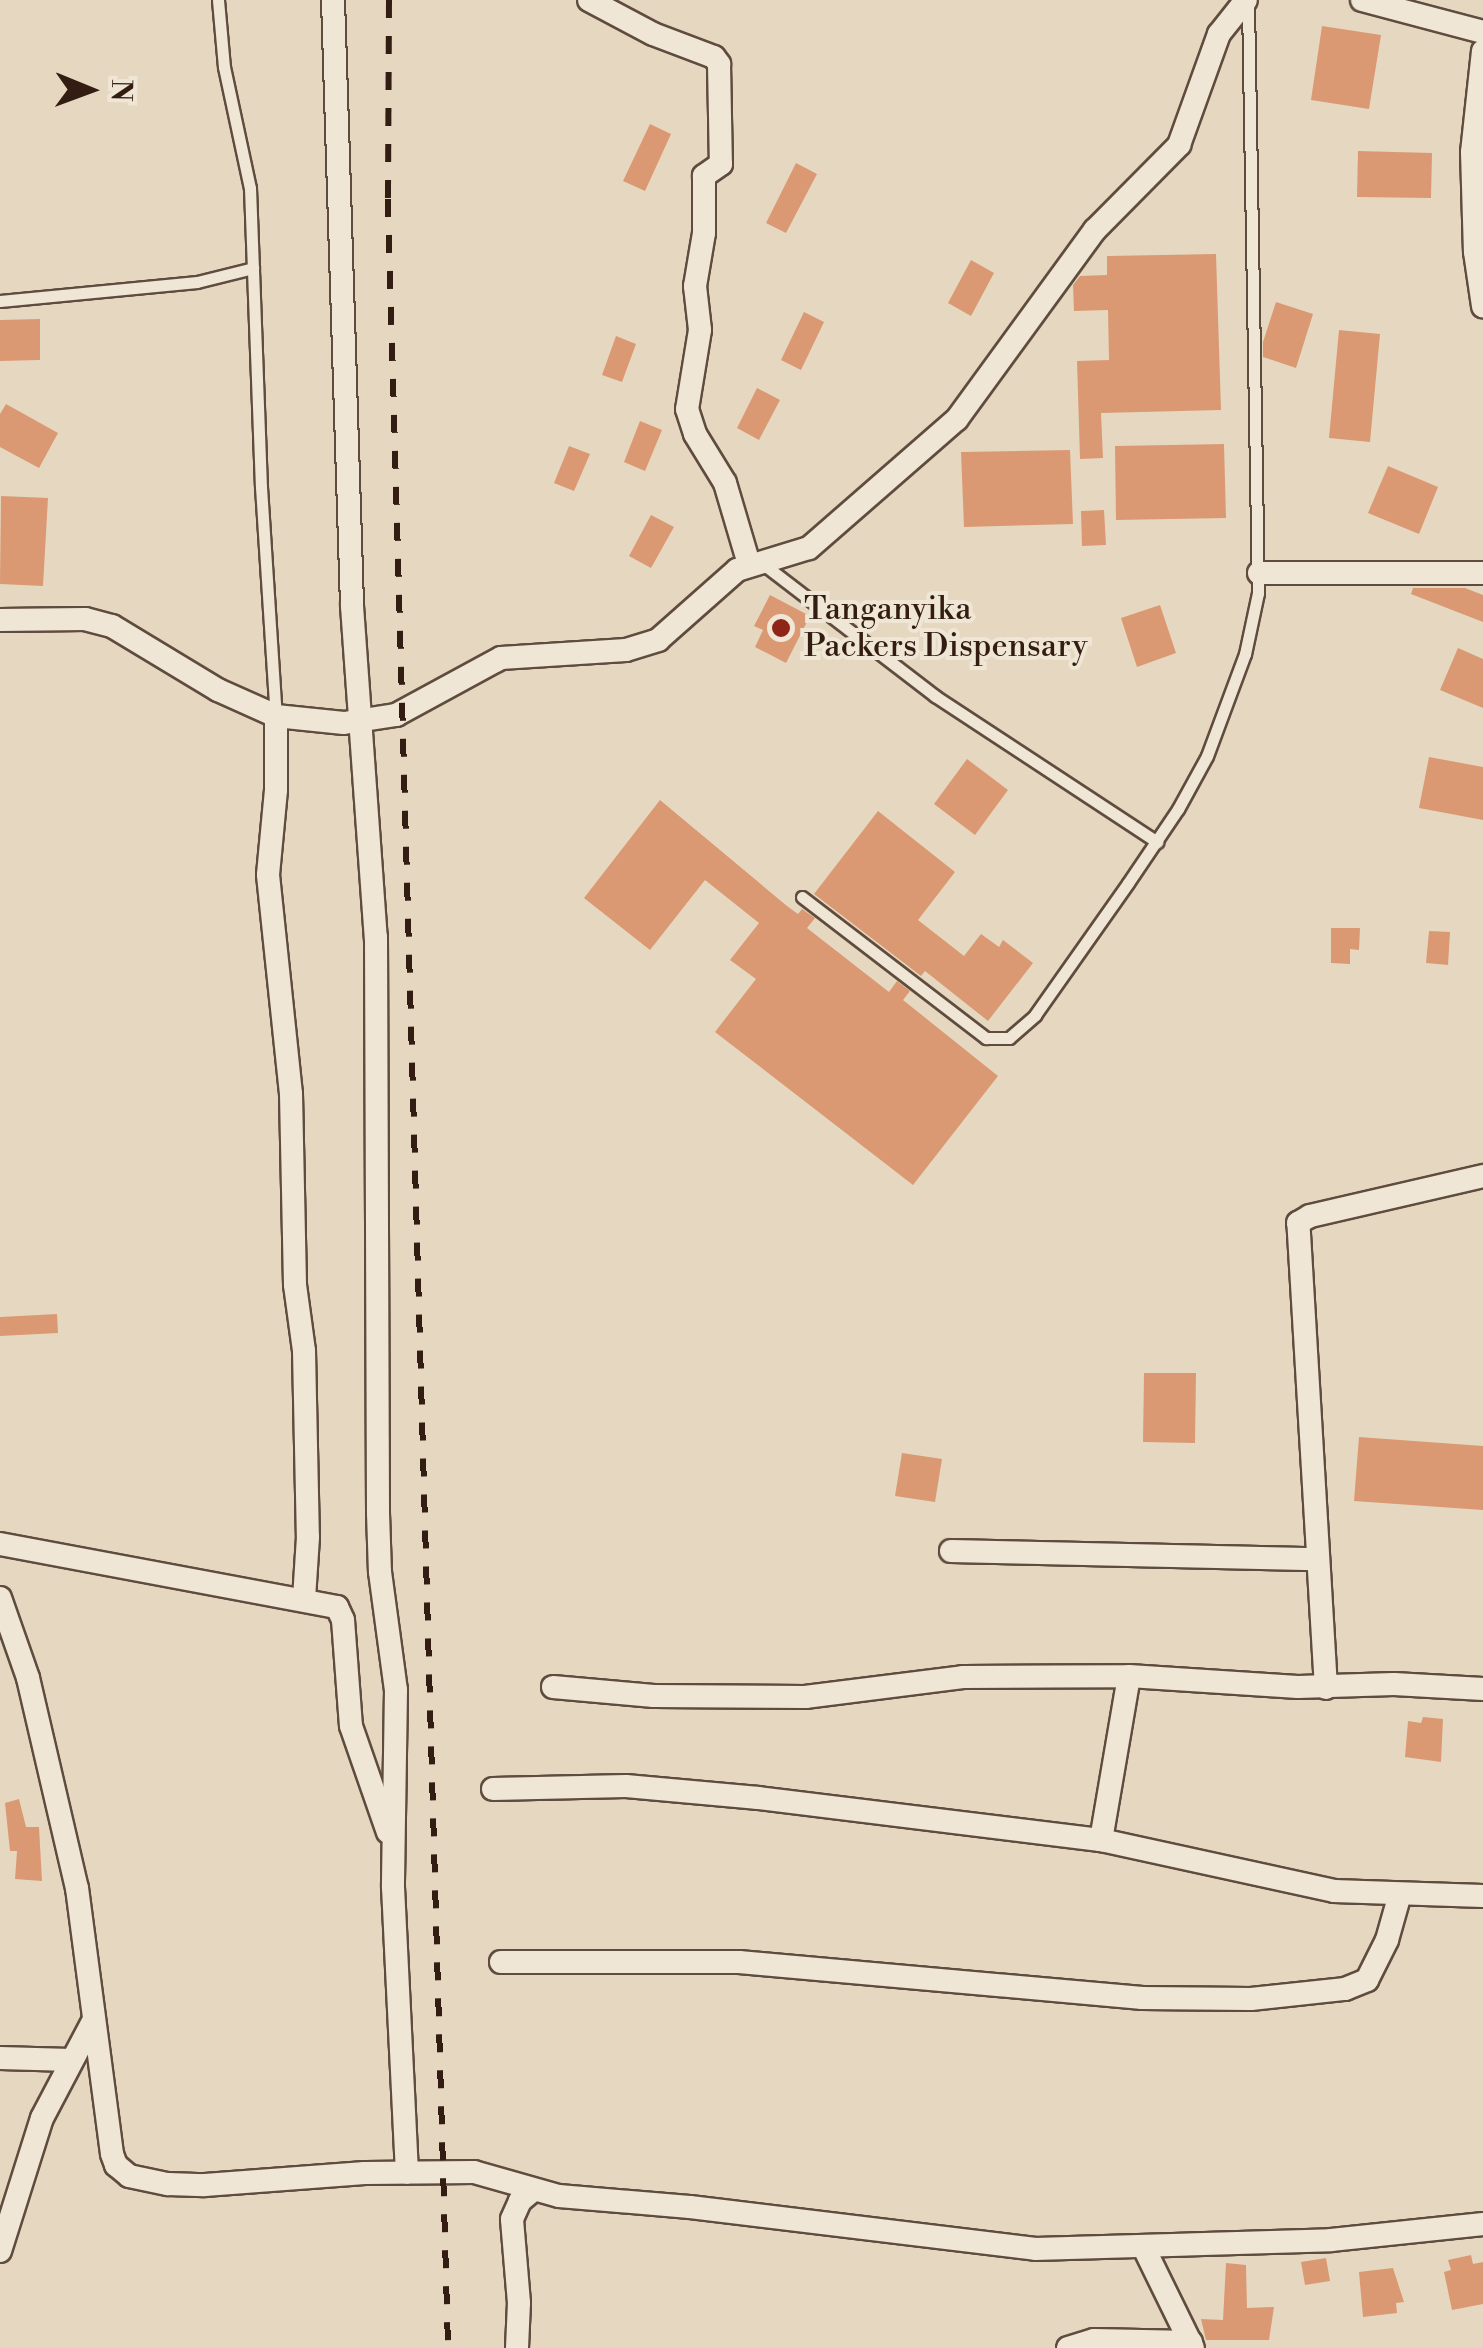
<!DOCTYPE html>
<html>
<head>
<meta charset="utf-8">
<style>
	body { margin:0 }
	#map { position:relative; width:1483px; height:2348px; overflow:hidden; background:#e6d8c0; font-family:"Libre Bodoni",serif }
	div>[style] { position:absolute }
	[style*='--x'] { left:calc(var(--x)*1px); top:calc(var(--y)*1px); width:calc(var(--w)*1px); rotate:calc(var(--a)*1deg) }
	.building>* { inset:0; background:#da9973 }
	.roads { filter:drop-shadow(2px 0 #604c3e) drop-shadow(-2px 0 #604c3e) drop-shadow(0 2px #604c3e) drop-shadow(0 -2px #604c3e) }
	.lane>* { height:11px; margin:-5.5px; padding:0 5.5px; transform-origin:5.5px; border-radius:5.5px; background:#efe6d6 }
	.street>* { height:22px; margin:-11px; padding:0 11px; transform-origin:11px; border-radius:11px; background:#efe6d6 }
	.rail>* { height:6px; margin-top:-3px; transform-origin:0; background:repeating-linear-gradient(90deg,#331d12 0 18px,transparent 0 36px) }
	.dots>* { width:28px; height:28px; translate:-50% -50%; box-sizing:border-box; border:5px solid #efe6d6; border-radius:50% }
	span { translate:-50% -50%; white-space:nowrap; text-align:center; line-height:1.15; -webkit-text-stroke:8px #efe6d6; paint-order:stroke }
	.poi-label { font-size:32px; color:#331d12 }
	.left { translate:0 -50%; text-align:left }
	.north { position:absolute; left:40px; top:40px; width:100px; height:100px; -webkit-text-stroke:8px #efe6d6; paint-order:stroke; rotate:91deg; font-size:28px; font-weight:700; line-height:40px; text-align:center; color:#331d12 }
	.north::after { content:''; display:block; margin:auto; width:35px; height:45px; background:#331d12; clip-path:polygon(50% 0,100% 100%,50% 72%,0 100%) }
</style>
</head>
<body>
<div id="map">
	<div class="building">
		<div style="clip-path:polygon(1322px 26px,1381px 35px,1369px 109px,1311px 100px)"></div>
		<div style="clip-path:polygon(650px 124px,671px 134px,645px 191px,623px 181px)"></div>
		<div style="clip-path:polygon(1358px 151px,1432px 153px,1431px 198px,1357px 197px)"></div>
		<div style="clip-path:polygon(796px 163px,817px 174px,786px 233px,766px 223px)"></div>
		<div style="clip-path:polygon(1216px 254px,1221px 410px,1101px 413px,1103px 458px,1080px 459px,1077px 361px,1109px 360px,1108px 310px,1074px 311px,1073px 285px,1080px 276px,1107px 275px,1107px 256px)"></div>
		<div style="clip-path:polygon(971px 260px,994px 273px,971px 316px,948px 303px)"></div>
		<div style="clip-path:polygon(1276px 302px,1313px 314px,1296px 368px,1263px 357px,1263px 342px)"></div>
		<div style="clip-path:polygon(804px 312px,824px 322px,801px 370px,781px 360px)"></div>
		<div style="clip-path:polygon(40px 319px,40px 360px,0 361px,0 320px)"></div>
		<div style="clip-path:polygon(1339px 330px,1380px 334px,1370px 442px,1329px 438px)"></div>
		<div style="clip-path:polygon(616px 336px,636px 344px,622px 382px,602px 375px)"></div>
		<div style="clip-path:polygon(757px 388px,780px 400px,759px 440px,737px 428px)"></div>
		<div style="clip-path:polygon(6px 404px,58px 433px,39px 468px,0 447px,0 414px)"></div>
		<div style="clip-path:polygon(640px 421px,662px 430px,645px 471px,624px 462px)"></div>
		<div style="clip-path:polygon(1224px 444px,1226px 518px,1116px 520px,1115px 446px)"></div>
		<div style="clip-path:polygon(569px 446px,590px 454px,574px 491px,554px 483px)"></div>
		<div style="clip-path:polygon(1070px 450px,1073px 524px,964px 527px,961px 452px)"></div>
		<div style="clip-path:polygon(1388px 466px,1438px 487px,1419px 534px,1368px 513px)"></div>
		<div style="clip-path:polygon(1px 496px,48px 498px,43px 586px,0 584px)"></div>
		<div style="clip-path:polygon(1104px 510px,1106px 545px,1082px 546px,1081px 511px)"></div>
		<div style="clip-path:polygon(651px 515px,674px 527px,651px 568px,629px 556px)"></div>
		<div style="clip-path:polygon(1413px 588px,1465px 588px,1483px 595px,1483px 622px,1411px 594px)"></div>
		<div style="clip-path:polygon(770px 595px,810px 616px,786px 663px,755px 647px,763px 630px,754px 626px)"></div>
		<div style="clip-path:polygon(1160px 605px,1176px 653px,1137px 667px,1121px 618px)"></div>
		<div style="clip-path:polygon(1458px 648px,1483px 659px,1483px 708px,1440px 690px)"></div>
		<div style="clip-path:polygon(1429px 757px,1483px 767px,1483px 820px,1419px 808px)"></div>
		<div style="clip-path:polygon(967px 759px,1008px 790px,975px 835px,934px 804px)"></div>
		<div style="clip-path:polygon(660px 800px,787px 906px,798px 914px,802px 909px,815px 918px,807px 928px,889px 992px,897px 981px,910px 991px,903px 1000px,998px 1076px,913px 1185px,715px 1032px,756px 979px,730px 960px,759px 923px,705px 880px,650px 950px,584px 898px)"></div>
		<div style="clip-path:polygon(878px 811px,955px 872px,918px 920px,964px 956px,981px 934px,999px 947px,1003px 940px,1033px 963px,988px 1021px,925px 971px,921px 976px,814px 894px)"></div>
		<div style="clip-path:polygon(1331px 928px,1360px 928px,1359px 950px,1350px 949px,1350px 964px,1331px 963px)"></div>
		<div style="clip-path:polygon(1429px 931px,1450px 932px,1448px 965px,1426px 963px)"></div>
		<div style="clip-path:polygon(57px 1314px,58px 1333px,0 1336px,0 1317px)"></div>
		<div style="clip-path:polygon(1144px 1373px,1196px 1373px,1195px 1443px,1143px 1442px)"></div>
		<div style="clip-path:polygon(1359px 1437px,1483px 1446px,1483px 1510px,1354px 1501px)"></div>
		<div style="clip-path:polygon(902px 1453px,942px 1459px,935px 1502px,895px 1496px)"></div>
		<div style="clip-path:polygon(1423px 1717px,1443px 1719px,1441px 1762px,1405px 1757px,1408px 1721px,1421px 1723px)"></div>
		<div style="clip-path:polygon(19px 1799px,26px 1827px,39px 1827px,42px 1881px,15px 1879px,17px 1851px,10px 1851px,5px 1803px)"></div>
		<div style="clip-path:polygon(1471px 2255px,1473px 2264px,1483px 2262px,1483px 2304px,1452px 2310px,1444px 2272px,1451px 2270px,1448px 2260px)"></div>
		<div style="clip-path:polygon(1326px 2258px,1330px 2281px,1305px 2285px,1301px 2262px)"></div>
		<div style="clip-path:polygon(1226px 2263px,1246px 2265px,1247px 2308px,1274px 2307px,1269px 2340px,1206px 2340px,1201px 2319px,1223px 2320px)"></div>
		<div style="clip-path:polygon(1393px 2268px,1404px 2302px,1396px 2303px,1397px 2313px,1363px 2317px,1359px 2272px)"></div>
	</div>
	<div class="roads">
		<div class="lane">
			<div style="--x:218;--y:0;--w:67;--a:84.9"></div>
			<div style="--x:224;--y:67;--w:124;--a:77.9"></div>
			<div style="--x:250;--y:188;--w:299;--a:87.9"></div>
			<div style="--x:261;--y:487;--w:229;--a:86.3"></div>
			<div style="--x:0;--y:301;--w:198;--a:-5.5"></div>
			<div style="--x:197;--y:282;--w:58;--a:-14"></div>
			<div style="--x:763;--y:564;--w:217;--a:37.5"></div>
			<div style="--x:935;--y:696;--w:266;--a:33.3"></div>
			<div style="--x:802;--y:897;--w:232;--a:37.5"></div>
			<div style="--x:986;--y:1038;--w:23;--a:0"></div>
			<div style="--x:1009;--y:1038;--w:35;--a:-41"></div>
			<div style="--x:1035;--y:1015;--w:161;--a:-54.8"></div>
			<div style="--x:1128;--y:883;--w:89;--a:-56"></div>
			<div style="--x:1178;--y:809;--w:60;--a:-61.3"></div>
			<div style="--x:1207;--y:756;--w:109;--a:-69.6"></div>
			<div style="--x:1245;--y:654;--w:62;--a:-78"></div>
			<div style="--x:1258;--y:593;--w:592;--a:-90.97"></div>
		</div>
		<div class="street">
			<div style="--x:333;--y:0;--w:606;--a:88.2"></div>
			<div style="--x:352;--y:606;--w:332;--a:85.9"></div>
			<div style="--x:376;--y:937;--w:576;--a:89.8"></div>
			<div style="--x:378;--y:1513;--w:59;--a:88.1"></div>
			<div style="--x:380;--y:1572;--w:119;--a:82.3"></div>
			<div style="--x:396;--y:1690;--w:197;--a:90.9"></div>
			<div style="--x:393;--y:1887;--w:286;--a:87.2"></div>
			<div style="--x:589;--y:0;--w:72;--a:28"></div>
			<div style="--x:653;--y:34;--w:65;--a:20.7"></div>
			<div style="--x:714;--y:57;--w:9;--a:54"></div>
			<div style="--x:719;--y:64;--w:100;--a:88.9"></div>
			<div style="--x:721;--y:164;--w:21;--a:145"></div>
			<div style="--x:704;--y:176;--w:57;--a:90"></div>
			<div style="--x:704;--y:233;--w:54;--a:99.6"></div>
			<div style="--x:695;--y:286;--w:44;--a:83.5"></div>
			<div style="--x:700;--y:330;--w:80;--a:99.3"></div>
			<div style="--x:687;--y:409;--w:26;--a:72"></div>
			<div style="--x:695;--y:434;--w:57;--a:58.5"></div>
			<div style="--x:725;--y:483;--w:84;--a:73.5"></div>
			<div style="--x:1362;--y:0;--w:125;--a:14.8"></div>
			<div style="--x:1483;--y:51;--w:102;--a:96.2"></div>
			<div style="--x:1472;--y:152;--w:100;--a:88.3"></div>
			<div style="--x:1475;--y:252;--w:55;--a:81.6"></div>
			<div style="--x:1259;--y:573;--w:224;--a:0"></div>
			<div style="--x:0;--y:620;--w:85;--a:-0.7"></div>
			<div style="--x:85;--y:619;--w:28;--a:15"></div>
			<div style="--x:112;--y:626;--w:124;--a:31.1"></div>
			<div style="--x:218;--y:690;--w:64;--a:24.1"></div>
			<div style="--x:276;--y:716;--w:68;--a:5.9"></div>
			<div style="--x:344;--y:723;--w:53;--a:-8.7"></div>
			<div style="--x:396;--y:715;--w:119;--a:-28.5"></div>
			<div style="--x:501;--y:658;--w:125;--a:-3.7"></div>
			<div style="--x:626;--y:650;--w:34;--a:-17"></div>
			<div style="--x:658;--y:640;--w:106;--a:-41.5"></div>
			<div style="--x:737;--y:570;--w:75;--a:-17"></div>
			<div style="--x:809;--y:548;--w:196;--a:-41.1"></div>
			<div style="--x:957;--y:419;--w:234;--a:-53.9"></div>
			<div style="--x:1095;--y:230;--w:120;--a:-45.3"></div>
			<div style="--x:1179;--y:145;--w:118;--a:-70.2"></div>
			<div style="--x:1219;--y:34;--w:43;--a:-51.5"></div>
			<div style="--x:276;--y:716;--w:74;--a:90"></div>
			<div style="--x:276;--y:790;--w:85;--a:95.4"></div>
			<div style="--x:268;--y:875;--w:220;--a:84"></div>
			<div style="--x:291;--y:1094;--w:191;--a:88.8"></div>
			<div style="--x:295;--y:1285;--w:67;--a:82.2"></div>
			<div style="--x:304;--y:1351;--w:186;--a:88.8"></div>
			<div style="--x:308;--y:1537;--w:62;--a:93.7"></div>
			<div style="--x:0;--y:1544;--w:343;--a:10.6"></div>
			<div style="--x:337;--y:1607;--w:14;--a:65"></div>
			<div style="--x:343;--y:1620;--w:106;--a:85.7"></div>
			<div style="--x:351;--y:1726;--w:112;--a:70.8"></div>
			<div style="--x:951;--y:1551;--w:365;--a:1.3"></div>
			<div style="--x:0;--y:1598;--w:85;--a:70.7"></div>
			<div style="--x:28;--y:1678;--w:216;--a:76.9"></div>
			<div style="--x:77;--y:1888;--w:268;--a:82.5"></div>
			<div style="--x:112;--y:2154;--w:12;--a:70"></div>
			<div style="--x:116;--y:2165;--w:17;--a:40"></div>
			<div style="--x:129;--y:2176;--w:40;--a:12"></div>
			<div style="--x:168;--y:2184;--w:37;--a:2"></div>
			<div style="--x:205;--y:2185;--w:160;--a:-4.3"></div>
			<div style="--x:365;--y:2173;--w:109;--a:-0.5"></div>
			<div style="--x:474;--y:2172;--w:88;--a:15.8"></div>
			<div style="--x:559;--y:2196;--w:131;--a:4.8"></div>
			<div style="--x:690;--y:2207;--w:348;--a:6.9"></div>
			<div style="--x:1035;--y:2249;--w:296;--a:-1.7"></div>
			<div style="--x:1331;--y:2240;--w:153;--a:-6"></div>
			<div style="--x:553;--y:1687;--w:101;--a:5.1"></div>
			<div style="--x:654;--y:1696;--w:151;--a:0.4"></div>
			<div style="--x:805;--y:1697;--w:159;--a:-7.2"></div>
			<div style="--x:963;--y:1677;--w:166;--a:-0.3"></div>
			<div style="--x:1129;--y:1676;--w:169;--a:3.7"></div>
			<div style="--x:1298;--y:1687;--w:96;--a:-1.8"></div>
			<div style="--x:1394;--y:1684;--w:89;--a:3.2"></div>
			<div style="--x:1326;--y:1688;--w:466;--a:-93.4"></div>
			<div style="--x:1298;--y:1223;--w:14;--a:-30"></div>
			<div style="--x:1310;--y:1216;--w:178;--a:-13"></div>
			<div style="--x:493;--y:1789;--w:133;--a:-1.3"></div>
			<div style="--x:626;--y:1786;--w:133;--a:5.2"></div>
			<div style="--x:758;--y:1798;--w:346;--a:7"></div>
			<div style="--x:1101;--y:1840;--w:239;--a:12.3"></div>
			<div style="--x:1334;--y:1891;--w:149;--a:1.9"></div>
			<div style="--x:1101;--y:1840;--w:166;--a:-80.3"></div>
			<div style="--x:501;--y:1962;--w:238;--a:0"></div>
			<div style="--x:739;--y:1962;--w:405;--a:5.1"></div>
			<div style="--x:1142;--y:1998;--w:109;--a:0.5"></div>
			<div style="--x:1251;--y:1999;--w:95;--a:-6.1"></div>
			<div style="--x:1345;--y:1989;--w:24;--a:-22"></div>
			<div style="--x:1367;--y:1980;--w:45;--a:-63.4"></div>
			<div style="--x:1387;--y:1940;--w:48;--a:-74.2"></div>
			<div style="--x:0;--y:2058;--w:71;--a:1.6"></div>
			<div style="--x:1144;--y:2248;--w:111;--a:63.9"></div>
			<div style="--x:0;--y:2251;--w:139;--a:-72.5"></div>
			<div style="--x:42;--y:2118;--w:107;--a:-62.2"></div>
			<div style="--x:517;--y:2348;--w:45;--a:-87.5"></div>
			<div style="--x:519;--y:2303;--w:84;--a:-94.8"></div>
			<div style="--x:512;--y:2219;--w:20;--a:-66"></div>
			<div style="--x:520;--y:2201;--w:16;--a:-40"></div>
			<div style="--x:1068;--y:2348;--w:27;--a:-17"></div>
			<div style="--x:1094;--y:2340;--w:97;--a:1.2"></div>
		</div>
	</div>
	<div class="rail">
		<div style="--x:389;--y:0;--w:199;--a:90.3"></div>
		<div style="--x:388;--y:199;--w:2150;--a:88.4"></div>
	</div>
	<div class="dots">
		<div style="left:781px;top:628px;background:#8f2418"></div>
	</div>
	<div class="poi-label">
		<span class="left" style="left:804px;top:628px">Tanganyika<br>Packers Dispensary</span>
	</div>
	<div class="north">N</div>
</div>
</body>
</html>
